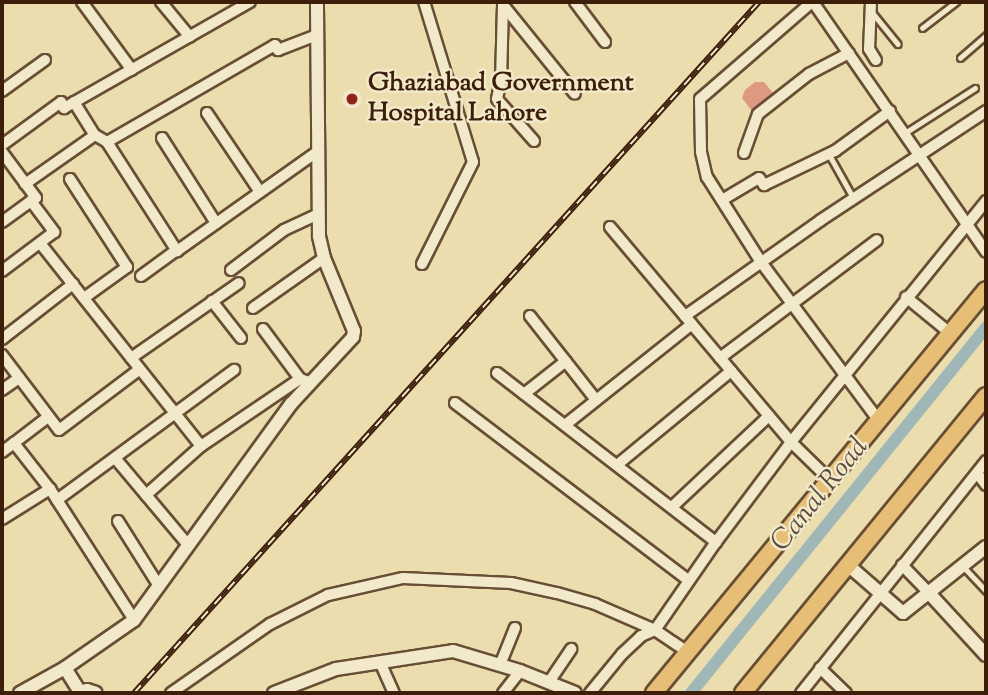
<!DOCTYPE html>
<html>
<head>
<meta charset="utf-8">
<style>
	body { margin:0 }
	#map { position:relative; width:988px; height:695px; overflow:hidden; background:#ebddad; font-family:"Sorts Mill Goudy",serif }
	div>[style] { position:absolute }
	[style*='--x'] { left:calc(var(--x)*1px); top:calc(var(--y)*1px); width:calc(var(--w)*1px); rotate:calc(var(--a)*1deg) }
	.canal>* { height:12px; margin:-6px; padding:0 6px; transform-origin:6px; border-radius:6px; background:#9fb8b7 }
	.building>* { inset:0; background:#dd9a81 }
	.roads { filter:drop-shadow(2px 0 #684e34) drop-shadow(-2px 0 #684e34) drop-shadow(0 2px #684e34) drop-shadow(0 -2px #684e34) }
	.service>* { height:4.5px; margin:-2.25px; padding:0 2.25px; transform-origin:2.25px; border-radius:2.25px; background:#f2e9ca }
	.minor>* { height:10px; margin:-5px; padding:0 5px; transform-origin:5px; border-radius:5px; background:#f2e9ca }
	.tertiary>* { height:12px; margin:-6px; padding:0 6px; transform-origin:6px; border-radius:6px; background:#f2e9ca }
	.trunk>* { height:16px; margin:-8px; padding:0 8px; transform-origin:8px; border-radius:8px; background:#e6be76 }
	.rail>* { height:6px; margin-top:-3px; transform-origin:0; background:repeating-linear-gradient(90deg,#f2e9ca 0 10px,#3c1e0b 0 20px); box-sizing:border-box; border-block:2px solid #3c1e0b }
	.dots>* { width:19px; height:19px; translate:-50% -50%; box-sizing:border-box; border:4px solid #f2e9ca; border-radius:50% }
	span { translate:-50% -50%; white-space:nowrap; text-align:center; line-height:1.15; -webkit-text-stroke:5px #f2e9ca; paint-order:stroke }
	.poi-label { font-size:26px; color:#3c1e0b; font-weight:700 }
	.left { translate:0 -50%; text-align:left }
	.water-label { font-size:28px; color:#5a4c3f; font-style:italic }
	.frame { position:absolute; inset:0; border:4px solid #3c1e0b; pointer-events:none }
</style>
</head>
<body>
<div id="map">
	<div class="canal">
		<div style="--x:691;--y:693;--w:470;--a:-51.1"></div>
	</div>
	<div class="building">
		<div style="clip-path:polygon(755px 82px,764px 82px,773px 93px,752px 111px,742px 98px,745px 90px)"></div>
	</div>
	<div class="roads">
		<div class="service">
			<div style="--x:872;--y:12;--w:41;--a:50.9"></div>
			<div style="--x:922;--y:28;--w:43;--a:-37.4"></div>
			<div style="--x:960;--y:58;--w:35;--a:-41"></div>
			<div style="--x:905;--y:133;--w:83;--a:-32.7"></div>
			<div style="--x:829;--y:154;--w:49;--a:60.8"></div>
			<div style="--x:963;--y:566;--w:34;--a:47"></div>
		</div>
		<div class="minor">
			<div style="--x:82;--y:2;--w:84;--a:53.7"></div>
			<div style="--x:161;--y:2;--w:45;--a:50.4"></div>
			<div style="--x:575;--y:2;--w:50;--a:53.1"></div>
			<div style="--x:812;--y:2;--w:148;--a:139.1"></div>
			<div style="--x:700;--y:99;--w:53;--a:88.9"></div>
			<div style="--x:701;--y:152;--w:26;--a:77"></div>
			<div style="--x:707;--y:177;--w:101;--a:57.6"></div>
			<div style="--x:761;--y:262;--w:198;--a:53.4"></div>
			<div style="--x:813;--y:2;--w:304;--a:55.3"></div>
			<div style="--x:871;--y:2;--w:47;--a:92.4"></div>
			<div style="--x:869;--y:49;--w:13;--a:58"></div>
			<div style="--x:503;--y:5;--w:75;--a:91.5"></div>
			<div style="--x:501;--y:80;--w:19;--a:102"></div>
			<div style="--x:497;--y:99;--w:56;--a:48.6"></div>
			<div style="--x:503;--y:5;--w:114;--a:51"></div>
			<div style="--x:2;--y:91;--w:53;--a:-35.8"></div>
			<div style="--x:74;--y:102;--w:39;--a:58"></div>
			<div style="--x:95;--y:135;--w:14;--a:30"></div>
			<div style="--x:107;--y:142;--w:194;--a:-30"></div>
			<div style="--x:275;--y:45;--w:6;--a:59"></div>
			<div style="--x:278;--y:50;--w:42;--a:-21"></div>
			<div style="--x:207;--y:113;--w:95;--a:56.1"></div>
			<div style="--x:162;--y:138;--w:101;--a:57.6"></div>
			<div style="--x:107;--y:142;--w:130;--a:57.3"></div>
			<div style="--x:177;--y:251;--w:173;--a:-35.3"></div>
			<div style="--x:2;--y:145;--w:73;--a:-36.1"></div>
			<div style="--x:61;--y:102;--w:7;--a:63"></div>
			<div style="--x:64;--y:108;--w:214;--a:-29.7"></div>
			<div style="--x:2;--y:152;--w:57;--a:53.5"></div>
			<div style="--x:36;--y:198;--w:6;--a:149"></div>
			<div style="--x:31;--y:201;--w:39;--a:53"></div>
			<div style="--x:54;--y:232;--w:65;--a:143.1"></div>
			<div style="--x:744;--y:153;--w:41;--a:-70.3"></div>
			<div style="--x:758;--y:114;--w:65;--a:-38.1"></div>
			<div style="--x:809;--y:74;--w:45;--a:-27.7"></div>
			<div style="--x:70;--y:179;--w:105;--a:57.1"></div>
			<div style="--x:127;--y:267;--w:53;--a:144.2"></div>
			<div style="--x:25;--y:184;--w:85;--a:-35"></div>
			<div style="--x:722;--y:200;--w:43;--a:-30.7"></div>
			<div style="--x:759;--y:178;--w:9;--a:54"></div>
			<div style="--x:764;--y:185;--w:79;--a:-25.6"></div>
			<div style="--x:835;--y:151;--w:68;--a:-36"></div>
			<div style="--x:2;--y:222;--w:36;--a:-36"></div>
			<div style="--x:610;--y:227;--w:281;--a:49.9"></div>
			<div style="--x:791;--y:442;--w:54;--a:44.3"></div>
			<div style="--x:40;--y:243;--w:259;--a:51.6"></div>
			<div style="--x:201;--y:446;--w:120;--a:-34.1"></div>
			<div style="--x:300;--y:379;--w:9;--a:18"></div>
			<div style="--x:422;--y:264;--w:114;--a:-63.4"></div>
			<div style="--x:473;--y:162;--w:167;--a:-107"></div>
			<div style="--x:231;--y:270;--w:66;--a:-37"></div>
			<div style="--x:284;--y:230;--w:38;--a:-25"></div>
			<div style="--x:141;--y:276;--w:46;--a:-36.1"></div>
			<div style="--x:906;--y:297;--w:58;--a:39.4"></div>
			<div style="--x:212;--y:301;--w:47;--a:51.9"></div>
			<div style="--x:253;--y:308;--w:87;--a:-35.2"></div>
			<div style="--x:530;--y:316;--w:107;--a:51.8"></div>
			<div style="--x:685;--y:316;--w:166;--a:-35.2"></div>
			<div style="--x:821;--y:220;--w:198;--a:-33.4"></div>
			<div style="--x:263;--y:329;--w:62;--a:53.5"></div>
			<div style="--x:2;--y:339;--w:90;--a:-37.8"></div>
			<div style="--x:2;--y:355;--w:94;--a:52.8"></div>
			<div style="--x:59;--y:430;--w:101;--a:-37"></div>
			<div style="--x:131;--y:358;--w:131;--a:-34.8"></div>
			<div style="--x:720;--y:358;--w:196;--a:-36.9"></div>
			<div style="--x:497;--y:373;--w:277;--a:37.7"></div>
			<div style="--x:2;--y:390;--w:21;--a:-35"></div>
			<div style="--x:524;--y:394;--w:53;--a:-38.2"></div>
			<div style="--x:455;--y:403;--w:293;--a:37.2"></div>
			<div style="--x:48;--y:417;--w:43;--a:142.6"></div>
			<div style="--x:14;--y:443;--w:58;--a:52"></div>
			<div style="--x:50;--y:489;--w:156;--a:57.3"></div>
			<div style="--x:565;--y:425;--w:162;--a:-38.5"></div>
			<div style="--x:2;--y:452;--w:15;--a:-37"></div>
			<div style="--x:115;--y:458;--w:114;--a:50"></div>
			<div style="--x:617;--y:465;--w:148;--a:-39.5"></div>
			<div style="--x:977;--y:473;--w:15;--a:53"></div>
			<div style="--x:146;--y:495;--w:74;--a:-41.7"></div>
			<div style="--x:57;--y:500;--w:220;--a:-36.3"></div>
			<div style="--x:672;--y:507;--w:133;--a:-43.2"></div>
			<div style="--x:2;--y:519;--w:57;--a:-32"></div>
			<div style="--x:118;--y:521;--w:77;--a:57.8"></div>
			<div style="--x:902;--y:565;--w:39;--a:46"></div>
			<div style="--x:380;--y:662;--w:34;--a:66"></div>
			<div style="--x:500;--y:665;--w:40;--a:-68"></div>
			<div style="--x:820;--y:668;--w:36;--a:44"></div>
			<div style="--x:549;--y:682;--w:40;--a:-56"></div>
			<div style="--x:171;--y:693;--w:121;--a:-34.9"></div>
			<div style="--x:270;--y:624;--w:65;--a:-26.6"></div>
			<div style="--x:328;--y:595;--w:77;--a:-12.8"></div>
			<div style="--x:403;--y:578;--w:108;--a:2.7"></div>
			<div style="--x:511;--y:583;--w:47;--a:12.3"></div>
			<div style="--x:557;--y:593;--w:40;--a:16"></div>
			<div style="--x:595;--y:604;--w:65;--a:23.4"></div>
			<div style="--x:655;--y:630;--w:40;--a:34"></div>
			<div style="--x:503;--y:693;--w:28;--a:-52"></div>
			<div style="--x:590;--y:693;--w:50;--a:-50.6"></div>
			<div style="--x:622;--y:654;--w:26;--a:-43"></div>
			<div style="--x:641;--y:636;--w:15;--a:-23"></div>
			<div style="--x:655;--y:630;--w:107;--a:-55.3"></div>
			<div style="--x:716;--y:542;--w:125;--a:-53.1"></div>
			<div style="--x:791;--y:442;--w:310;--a:-51"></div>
			<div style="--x:801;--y:693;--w:297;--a:-51.4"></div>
		</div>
		<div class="tertiary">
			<div style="--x:848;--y:565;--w:73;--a:41.1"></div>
			<div style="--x:903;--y:613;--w:106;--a:-38.5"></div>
			<div style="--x:929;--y:593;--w:84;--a:47.4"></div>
			<div style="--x:65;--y:668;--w:28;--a:58"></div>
			<div style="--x:80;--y:692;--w:7;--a:-16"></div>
			<div style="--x:87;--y:690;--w:9;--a:18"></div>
			<div style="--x:20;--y:693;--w:51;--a:-29.1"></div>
			<div style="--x:65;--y:668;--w:84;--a:-34.8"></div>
			<div style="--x:134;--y:620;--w:267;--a:-54"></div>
			<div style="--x:291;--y:404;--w:91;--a:-47.2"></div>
			<div style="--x:353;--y:337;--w:6;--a:-81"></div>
			<div style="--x:354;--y:331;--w:79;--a:-112.3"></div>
			<div style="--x:324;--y:258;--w:23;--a:-103"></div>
			<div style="--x:319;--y:236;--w:234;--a:-90.5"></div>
			<div style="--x:274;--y:693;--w:66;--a:-21.2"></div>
			<div style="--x:336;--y:669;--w:118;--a:-8.7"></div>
			<div style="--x:453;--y:651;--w:70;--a:16.6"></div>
			<div style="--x:520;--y:671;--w:59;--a:21.8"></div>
		</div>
		<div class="trunk">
			<div style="--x:654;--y:693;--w:522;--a:-50.52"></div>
			<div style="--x:743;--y:693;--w:384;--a:-50.7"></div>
		</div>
	</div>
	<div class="rail">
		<div style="--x:134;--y:693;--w:932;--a:-47.87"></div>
	</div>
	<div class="dots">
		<div style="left:352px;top:99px;background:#8f2418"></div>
	</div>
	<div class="poi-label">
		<span class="left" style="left:368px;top:99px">Ghaziabad Government<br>Hospital Lahore</span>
	</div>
	<div class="water-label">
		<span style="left:820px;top:495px;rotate:-51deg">Canal Road</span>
	</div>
	<div class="frame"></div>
</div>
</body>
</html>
